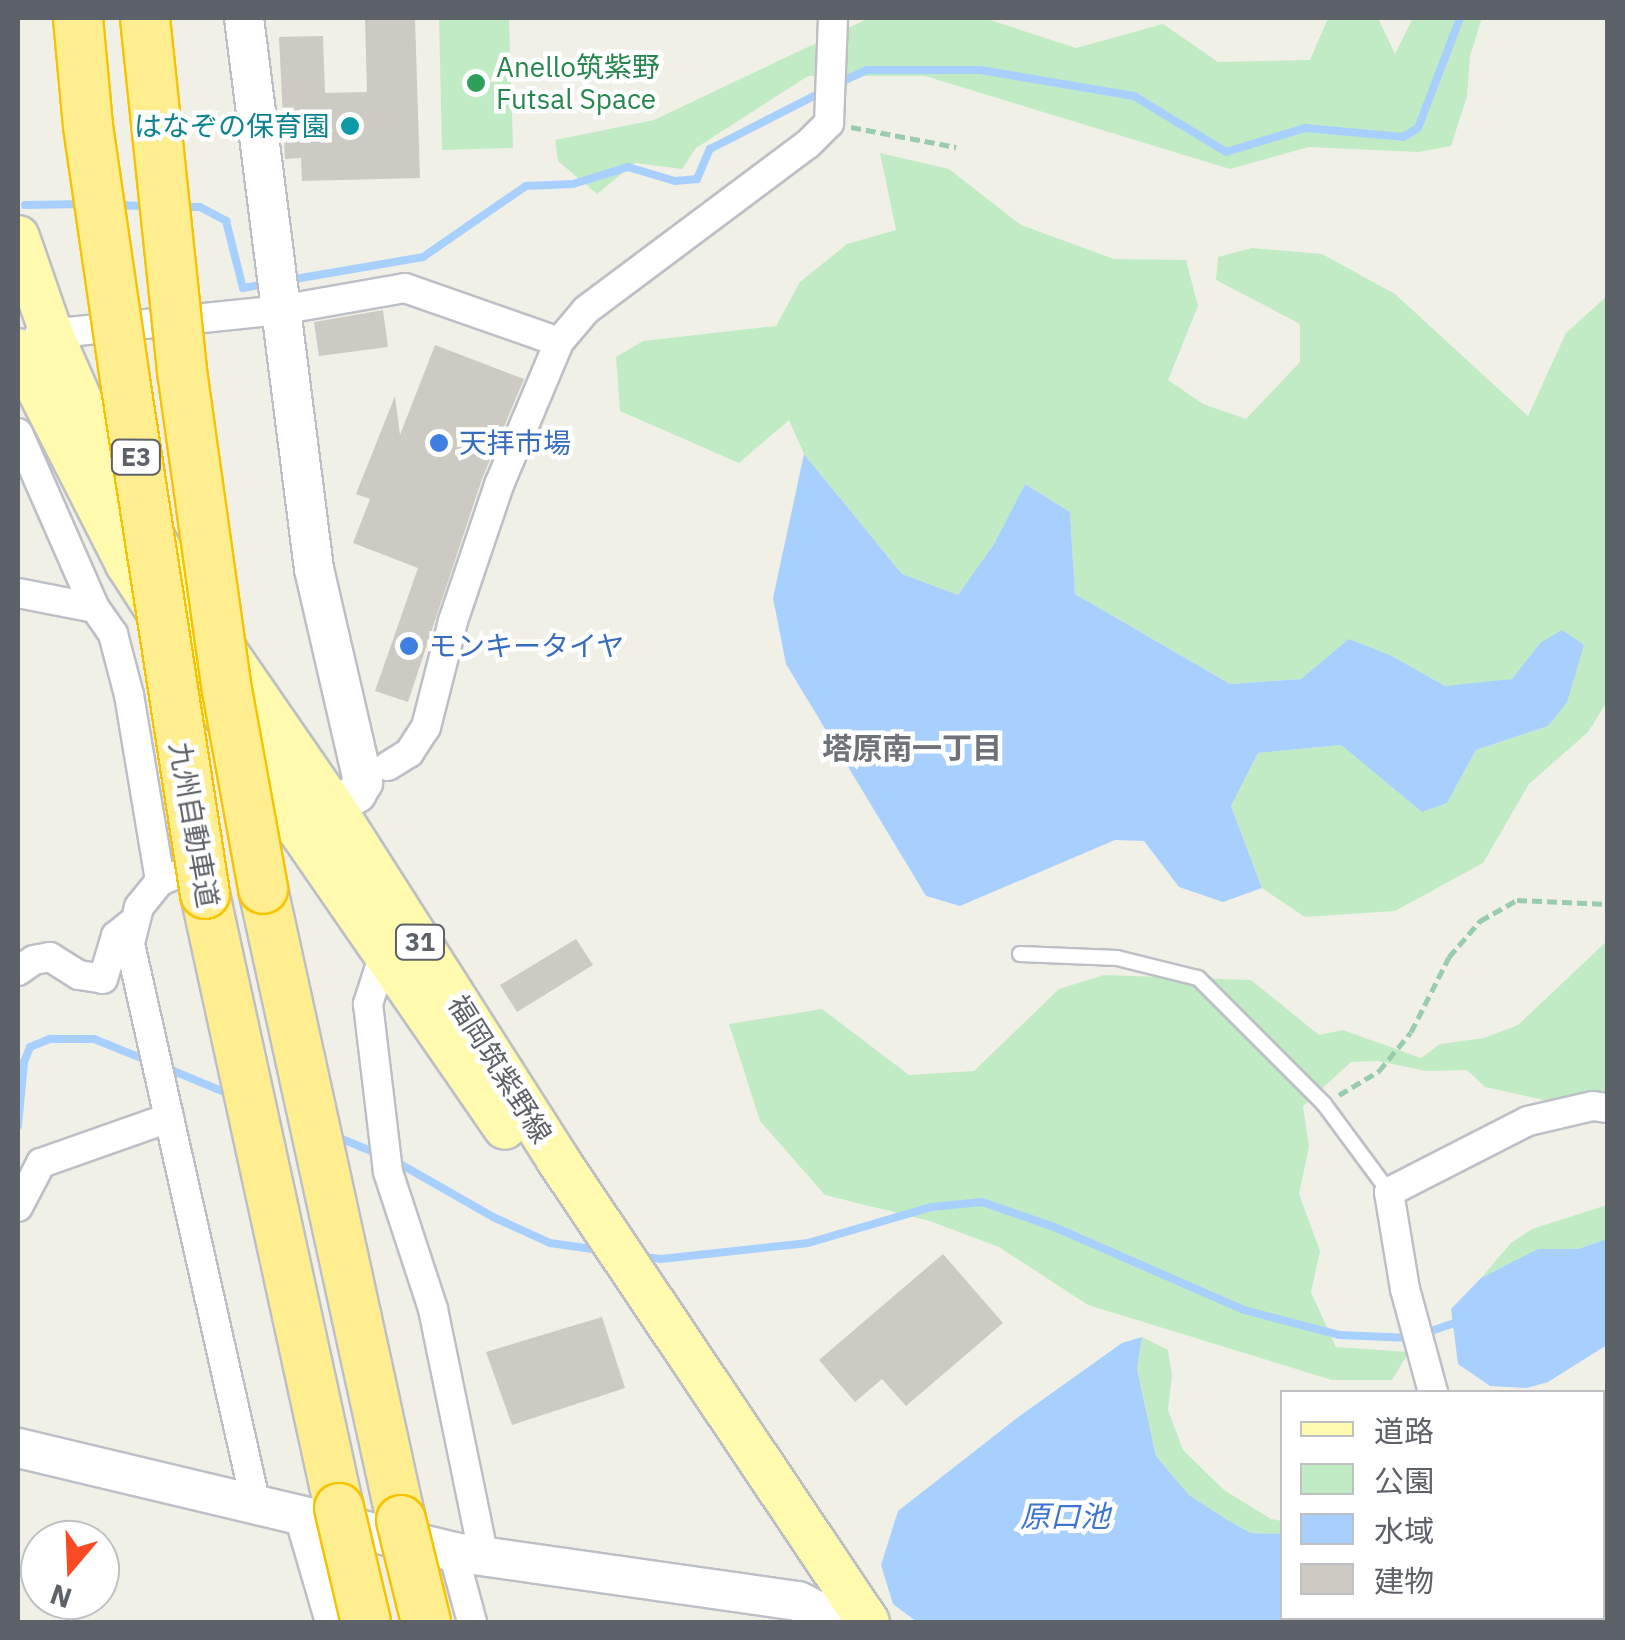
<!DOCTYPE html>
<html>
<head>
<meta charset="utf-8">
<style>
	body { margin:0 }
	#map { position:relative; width:1625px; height:1640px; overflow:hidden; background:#f1f0e6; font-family:"IBM Plex Sans","Noto Sans JP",sans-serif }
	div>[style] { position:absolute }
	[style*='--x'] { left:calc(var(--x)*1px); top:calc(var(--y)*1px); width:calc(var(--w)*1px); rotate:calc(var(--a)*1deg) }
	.green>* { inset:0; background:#c0ebc5 }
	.water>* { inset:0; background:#a8d0ff }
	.stream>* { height:8px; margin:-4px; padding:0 4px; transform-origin:4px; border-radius:4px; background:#a8d0ff }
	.building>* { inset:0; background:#cccac3 }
	.path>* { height:5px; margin-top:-2.5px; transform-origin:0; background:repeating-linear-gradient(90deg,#98ccad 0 10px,transparent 0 15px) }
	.roads { filter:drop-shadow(2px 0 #bdbfc6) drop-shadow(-2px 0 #bdbfc6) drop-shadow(0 2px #bdbfc6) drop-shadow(0 -2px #bdbfc6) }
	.lane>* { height:14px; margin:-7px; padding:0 7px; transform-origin:7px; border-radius:7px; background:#fff }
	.street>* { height:28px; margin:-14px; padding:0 14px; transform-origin:14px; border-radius:14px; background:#fff }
	.secondary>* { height:38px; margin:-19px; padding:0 19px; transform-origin:19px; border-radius:19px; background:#fff }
	.primary>* { height:42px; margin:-21px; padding:0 21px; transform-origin:21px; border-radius:21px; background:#fffaad }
	.highway>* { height:48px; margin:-24px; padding:0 24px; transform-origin:24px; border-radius:24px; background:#ffee8f }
	.bridges { filter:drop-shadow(2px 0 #f7c300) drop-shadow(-2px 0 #f7c300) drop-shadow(0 2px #f7c300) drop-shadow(0 -2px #f7c300) }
	.highway-bridge>* { height:48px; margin:-24px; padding:0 24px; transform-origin:24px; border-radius:24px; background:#ffee8f }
	.dots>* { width:28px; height:28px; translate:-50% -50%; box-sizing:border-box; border:5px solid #fff; border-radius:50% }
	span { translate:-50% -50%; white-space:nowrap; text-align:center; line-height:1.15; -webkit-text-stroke:9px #fff; paint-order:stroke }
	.shield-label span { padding:2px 8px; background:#fff; border:2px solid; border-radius:8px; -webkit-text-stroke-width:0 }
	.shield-label { font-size:25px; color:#5d6168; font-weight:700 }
	.leisure-label { font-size:28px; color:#27864d }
	.left { translate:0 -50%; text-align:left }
	.culture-label { font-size:28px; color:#0d838f }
	.right { translate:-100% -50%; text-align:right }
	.shop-label { font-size:28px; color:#366cbe }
	.street-label { font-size:28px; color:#5d6168 }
	.neighbourhood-label { font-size:30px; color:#6e737a; font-weight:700 }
	.water-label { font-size:30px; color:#3d75d0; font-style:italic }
	.frame { position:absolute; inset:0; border:20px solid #5d6168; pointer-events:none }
	.legend { position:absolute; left:1280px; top:1390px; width:325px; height:230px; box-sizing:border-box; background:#fff; border:2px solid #bec0c3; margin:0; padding:12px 18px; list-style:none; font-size:30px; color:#5d6168 }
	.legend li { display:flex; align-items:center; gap:20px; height:50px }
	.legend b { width:50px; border:2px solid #bec0c3 }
	.north { position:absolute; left:20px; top:1520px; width:100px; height:100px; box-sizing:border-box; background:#fff; border:2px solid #bec0c3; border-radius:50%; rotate:199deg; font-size:28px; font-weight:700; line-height:40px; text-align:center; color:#5d6168 }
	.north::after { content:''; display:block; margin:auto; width:35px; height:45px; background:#fa4a23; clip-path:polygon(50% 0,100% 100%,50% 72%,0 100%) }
</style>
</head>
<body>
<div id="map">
	<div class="green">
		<div style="clip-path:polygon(439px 18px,509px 18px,513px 148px,442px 150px)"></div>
		<div style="clip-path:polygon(869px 18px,984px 18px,1076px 48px,1163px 24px,1218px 62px,1310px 60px,1328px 18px,1378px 18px,1395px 54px,1413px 18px,1482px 18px,1470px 56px,1467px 96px,1451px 146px,1418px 152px,1309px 147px,1230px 169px,925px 76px,808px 76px,696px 148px,682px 169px,635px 163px,597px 194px,558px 161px,555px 140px,654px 120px)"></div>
		<div style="clip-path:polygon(880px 153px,949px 169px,1021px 225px,1114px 259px,1186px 260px,1198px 306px,1168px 380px,1203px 404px,1246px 419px,1300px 362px,1300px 324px,1216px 280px,1218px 257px,1252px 248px,1322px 254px,1395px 294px,1528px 416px,1566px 333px,1607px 296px,1607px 702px,1588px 732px,1529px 784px,1483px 863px,1395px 911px,1305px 917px,1262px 888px,1231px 806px,1258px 753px,1341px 745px,1422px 812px,1447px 803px,1476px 750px,1548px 726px,1540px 643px,1512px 679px,1479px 684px,1445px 686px,1392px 656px,1321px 664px,1301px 679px,1230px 684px,1075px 594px,1070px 512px,1025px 484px,994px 544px,958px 595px,902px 574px,804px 454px,789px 420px,739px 463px,620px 411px,616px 357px,643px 341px,776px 326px,800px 282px,847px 244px,896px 230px)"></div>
		<div style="clip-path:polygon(1607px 941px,1607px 1114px,1485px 1087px,1467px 1070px,1426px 1071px,1378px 1061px,1351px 1062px,1303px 1106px,1309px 1147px,1299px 1194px,1320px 1251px,1311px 1292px,1336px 1347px,1409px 1352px,1392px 1380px,1332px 1380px,1088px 1305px,999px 1247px,930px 1221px,825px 1195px,760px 1121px,729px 1024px,822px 1009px,909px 1075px,974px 1071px,1059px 989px,1104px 975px,1251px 980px,1319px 1035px,1343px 1030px,1421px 1058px,1440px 1044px,1484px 1038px,1518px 1025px)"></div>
		<div style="clip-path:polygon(1607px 1205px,1607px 1239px,1578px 1249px,1538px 1249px,1481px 1278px,1511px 1243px,1532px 1229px)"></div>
		<div style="clip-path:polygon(1142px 1337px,1168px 1350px,1172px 1375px,1168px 1410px,1183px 1450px,1224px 1490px,1271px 1519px,1282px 1521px,1282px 1534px,1251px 1533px,1229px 1521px,1189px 1495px,1156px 1456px,1137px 1369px)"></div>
	</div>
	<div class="water">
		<div style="clip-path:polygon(804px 454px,902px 574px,958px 595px,994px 544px,1025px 484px,1070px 512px,1075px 594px,1230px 684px,1301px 679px,1349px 639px,1392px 656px,1445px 686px,1512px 679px,1540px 643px,1562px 630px,1584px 645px,1567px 702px,1548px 726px,1476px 750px,1447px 803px,1422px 812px,1341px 745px,1258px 753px,1231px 806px,1262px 888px,1223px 902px,1179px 887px,1144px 841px,1115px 840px,960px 906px,926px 896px,786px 664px,773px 598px)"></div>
		<div style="clip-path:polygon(1607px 1239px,1607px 1345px,1548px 1382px,1527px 1388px,1490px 1386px,1458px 1364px,1451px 1309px,1481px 1278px,1538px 1249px,1578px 1249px)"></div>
		<div style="clip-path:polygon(1142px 1337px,1137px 1369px,1156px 1456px,1189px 1495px,1229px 1521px,1251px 1533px,1282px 1534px,1282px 1618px,1444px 1618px,1441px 1622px,917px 1622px,893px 1604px,881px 1565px,898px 1511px,1021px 1415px,1122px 1343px)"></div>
	</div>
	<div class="stream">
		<div style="--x:839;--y:83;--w:31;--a:-25"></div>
		<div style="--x:867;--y:70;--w:113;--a:0"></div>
		<div style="--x:980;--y:70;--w:156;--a:9.6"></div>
		<div style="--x:1134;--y:96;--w:108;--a:31.3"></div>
		<div style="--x:1226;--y:152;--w:83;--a:-16.9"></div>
		<div style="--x:1305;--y:128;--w:98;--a:5.2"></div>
		<div style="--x:1403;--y:137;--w:17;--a:-31"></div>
		<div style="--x:1418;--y:128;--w:118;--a:-69.1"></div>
		<div style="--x:25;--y:205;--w:61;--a:-0.9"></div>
		<div style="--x:115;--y:205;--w:36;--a:2"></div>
		<div style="--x:180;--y:207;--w:20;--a:0"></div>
		<div style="--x:200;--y:207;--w:30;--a:28"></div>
		<div style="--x:226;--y:221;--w:69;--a:75.8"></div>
		<div style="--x:243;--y:288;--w:22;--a:-10"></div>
		<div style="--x:289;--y:280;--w:136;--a:-9.7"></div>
		<div style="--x:423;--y:257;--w:125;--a:-34.6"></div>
		<div style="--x:526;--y:186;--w:47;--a:-2.4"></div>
		<div style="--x:573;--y:184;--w:58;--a:-17.2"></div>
		<div style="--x:628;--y:167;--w:49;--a:16.6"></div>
		<div style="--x:675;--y:181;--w:22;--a:-5"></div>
		<div style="--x:697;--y:179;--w:33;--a:-67"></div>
		<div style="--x:710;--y:149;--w:126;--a:-27"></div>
		<div style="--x:164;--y:1067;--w:70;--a:22.6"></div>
		<div style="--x:18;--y:1126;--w:64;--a:-84.6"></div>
		<div style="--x:24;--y:1062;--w:16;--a:-68"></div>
		<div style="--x:30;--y:1047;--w:22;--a:-22"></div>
		<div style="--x:50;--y:1039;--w:44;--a:0"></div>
		<div style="--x:94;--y:1039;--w:61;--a:22"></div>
		<div style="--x:335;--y:1136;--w:47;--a:22.7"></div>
		<div style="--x:395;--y:1161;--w:113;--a:29.7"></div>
		<div style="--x:493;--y:1217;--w:63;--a:24.5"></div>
		<div style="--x:550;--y:1243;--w:50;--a:8"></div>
		<div style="--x:643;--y:1257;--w:18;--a:6"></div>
		<div style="--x:661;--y:1259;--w:148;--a:-6.2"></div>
		<div style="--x:808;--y:1243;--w:128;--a:-16.3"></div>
		<div style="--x:931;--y:1207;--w:51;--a:-5.6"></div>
		<div style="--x:982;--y:1202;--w:76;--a:19.1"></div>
		<div style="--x:1054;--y:1227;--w:207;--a:23.6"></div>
		<div style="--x:1244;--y:1310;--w:98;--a:14.7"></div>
		<div style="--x:1339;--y:1335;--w:72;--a:2.4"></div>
		<div style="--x:1411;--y:1338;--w:52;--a:-19.1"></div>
	</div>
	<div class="building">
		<div style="clip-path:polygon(365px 18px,415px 18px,420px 178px,302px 181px,301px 158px,285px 159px,279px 37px,323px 36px,325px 93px,367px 92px)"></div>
		<div style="clip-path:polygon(383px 310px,388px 347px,319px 356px,314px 322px)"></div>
		<div style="clip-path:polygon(435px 345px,524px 379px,482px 479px,408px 702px,375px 691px,418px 568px,353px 543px,370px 499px,356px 494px,395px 396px,400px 435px)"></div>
		<div style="clip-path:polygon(576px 939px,593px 965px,517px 1012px,500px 985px)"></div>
		<div style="clip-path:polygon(943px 1254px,1003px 1323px,906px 1406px,882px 1379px,855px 1402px,819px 1360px)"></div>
		<div style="clip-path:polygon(602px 1317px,625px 1388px,512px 1425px,486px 1352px)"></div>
	</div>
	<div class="path">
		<div style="--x:851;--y:127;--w:107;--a:10.8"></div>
		<div style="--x:1339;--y:1095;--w:47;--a:-31"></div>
		<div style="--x:1379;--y:1071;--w:50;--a:-50.6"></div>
		<div style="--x:1411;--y:1032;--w:84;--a:-63.1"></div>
		<div style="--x:1449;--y:957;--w:48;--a:-49.3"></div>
		<div style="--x:1480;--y:921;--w:43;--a:-29.6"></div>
		<div style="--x:1517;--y:900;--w:91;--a:2.5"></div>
	</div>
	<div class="roads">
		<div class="lane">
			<div style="--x:1020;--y:954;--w:97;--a:2.4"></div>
			<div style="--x:1117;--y:958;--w:83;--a:13.9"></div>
			<div style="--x:1198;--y:978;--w:178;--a:45"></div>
			<div style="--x:1324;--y:1104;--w:109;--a:53.5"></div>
			<div style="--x:1602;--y:1618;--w:7;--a:34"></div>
		</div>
		<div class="street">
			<div style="--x:39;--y:335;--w:242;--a:-5.9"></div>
			<div style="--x:280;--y:310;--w:127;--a:-10"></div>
			<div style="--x:405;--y:288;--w:163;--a:19.3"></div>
			<div style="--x:18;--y:433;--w:191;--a:66.3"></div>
			<div style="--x:95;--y:608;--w:32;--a:55"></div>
			<div style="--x:113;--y:634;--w:63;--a:75.3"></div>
			<div style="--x:129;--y:695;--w:189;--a:80.5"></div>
			<div style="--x:18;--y:593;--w:78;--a:11"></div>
			<div style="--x:388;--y:766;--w:25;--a:-32"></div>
			<div style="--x:409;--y:753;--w:31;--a:-57"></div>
			<div style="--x:426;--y:727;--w:109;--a:-75.7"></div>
			<div style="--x:453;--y:621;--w:144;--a:-71.3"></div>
			<div style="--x:499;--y:485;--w:155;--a:-67.2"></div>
			<div style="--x:559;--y:342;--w:42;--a:-49.8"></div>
			<div style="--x:586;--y:310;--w:277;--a:-36.8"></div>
			<div style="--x:808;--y:144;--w:30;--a:-45"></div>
			<div style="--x:829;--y:123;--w:105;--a:-87.8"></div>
			<div style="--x:172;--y:876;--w:13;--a:157"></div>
			<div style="--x:160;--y:881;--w:33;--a:129"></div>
			<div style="--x:139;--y:907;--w:38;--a:104"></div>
			<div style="--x:130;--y:944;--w:575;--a:77.34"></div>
			<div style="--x:385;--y:951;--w:56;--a:107.8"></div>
			<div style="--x:368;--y:1004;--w:169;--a:83.2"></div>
			<div style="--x:388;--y:1172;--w:144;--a:71.8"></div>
			<div style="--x:433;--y:1309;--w:254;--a:78.4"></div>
			<div style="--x:18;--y:971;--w:19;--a:-35"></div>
			<div style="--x:34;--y:960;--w:16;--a:-11"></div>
			<div style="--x:50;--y:957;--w:34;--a:32"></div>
			<div style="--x:79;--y:975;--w:24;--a:9"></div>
			<div style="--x:103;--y:979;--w:45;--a:-73.2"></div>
			<div style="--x:116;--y:936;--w:21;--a:-39"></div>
			<div style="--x:18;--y:1207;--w:50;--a:-62.4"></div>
			<div style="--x:41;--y:1163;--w:136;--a:-19.4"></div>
			<div style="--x:1433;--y:1392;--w:107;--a:-105.2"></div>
			<div style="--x:1405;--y:1289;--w:98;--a:-99.4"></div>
			<div style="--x:1389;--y:1192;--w:156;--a:-27.1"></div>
			<div style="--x:1528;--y:1121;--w:67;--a:-13"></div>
			<div style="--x:1593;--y:1106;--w:15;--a:8"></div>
			<div style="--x:299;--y:1516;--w:110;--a:73.7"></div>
			<div style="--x:453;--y:1552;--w:73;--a:74.8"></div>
			<div style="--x:1472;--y:1622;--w:4;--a:-63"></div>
		</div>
		<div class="secondary">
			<div style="--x:244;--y:18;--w:555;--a:82.76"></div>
			<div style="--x:314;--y:569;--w:219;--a:77"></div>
			<div style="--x:363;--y:782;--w:13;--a:119"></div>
			<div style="--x:357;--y:793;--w:56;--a:148.9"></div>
			<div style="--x:18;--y:1448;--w:447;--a:13.4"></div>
			<div style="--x:453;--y:1552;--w:348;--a:8.1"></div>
			<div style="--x:798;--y:1601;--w:46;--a:27.1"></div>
		</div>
		<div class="primary">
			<div style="--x:18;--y:237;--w:104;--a:70.9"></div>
			<div style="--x:52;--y:335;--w:117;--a:66.3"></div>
			<div style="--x:99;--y:442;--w:164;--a:60.5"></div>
			<div style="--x:180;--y:585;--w:271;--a:55.4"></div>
			<div style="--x:334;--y:808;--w:417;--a:57.5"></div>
			<div style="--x:558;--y:1160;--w:556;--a:56.14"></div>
			<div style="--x:18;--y:350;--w:240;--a:63"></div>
			<div style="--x:127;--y:564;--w:315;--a:57.1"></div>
			<div style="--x:298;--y:828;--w:364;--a:55.4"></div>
		</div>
		<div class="highway">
			<div style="--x:263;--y:889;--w:646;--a:77.66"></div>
			<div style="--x:205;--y:894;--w:628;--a:77.69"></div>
		</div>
	</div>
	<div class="bridges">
		<div class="highway-bridge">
			<div style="--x:78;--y:18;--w:108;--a:84.7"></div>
			<div style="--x:88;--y:126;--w:257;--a:81.7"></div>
			<div style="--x:125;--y:380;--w:520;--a:81.15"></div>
			<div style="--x:145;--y:18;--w:355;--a:84"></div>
			<div style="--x:182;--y:371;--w:322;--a:82"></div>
			<div style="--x:227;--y:690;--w:202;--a:79.7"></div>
			<div style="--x:339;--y:1508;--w:117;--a:76.7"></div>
			<div style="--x:401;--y:1520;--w:105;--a:76.2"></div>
		</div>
	</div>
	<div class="dots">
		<div style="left:476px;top:83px;background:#2e9e5b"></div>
		<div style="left:350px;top:126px;background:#0f9aa8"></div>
		<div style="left:439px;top:443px;background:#3f7fe0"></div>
		<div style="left:409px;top:646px;background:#3f7fe0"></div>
	</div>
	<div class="shield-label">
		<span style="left:136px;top:457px">E3</span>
		<span style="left:420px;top:942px">31</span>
	</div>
	<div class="leisure-label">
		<span class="left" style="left:496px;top:83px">Anello筑紫野<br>Futsal Space</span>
	</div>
	<div class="culture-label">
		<span class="right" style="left:330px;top:126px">はなぞの保育園</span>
	</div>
	<div class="shop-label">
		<span class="left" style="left:459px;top:443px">天拝市場</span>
		<span class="left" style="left:429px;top:646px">モンキータイヤ</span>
	</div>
	<div class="street-label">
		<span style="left:194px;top:825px;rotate:80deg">九州自動車道</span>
		<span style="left:500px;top:1069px;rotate:58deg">福岡筑紫野線</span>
	</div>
	<div class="neighbourhood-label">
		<span style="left:912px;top:748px">塔原南一丁目</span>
	</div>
	<div class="water-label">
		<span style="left:1065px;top:1516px">原口池</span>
	</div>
	<div class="frame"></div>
	<ul class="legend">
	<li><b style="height:12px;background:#fffaad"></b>道路</li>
	<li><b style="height:28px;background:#c0ebc5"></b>公園</li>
	<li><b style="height:28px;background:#a8d0ff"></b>水域</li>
	<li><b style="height:28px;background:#cccac3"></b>建物</li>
	</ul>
	<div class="north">N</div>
</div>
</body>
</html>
